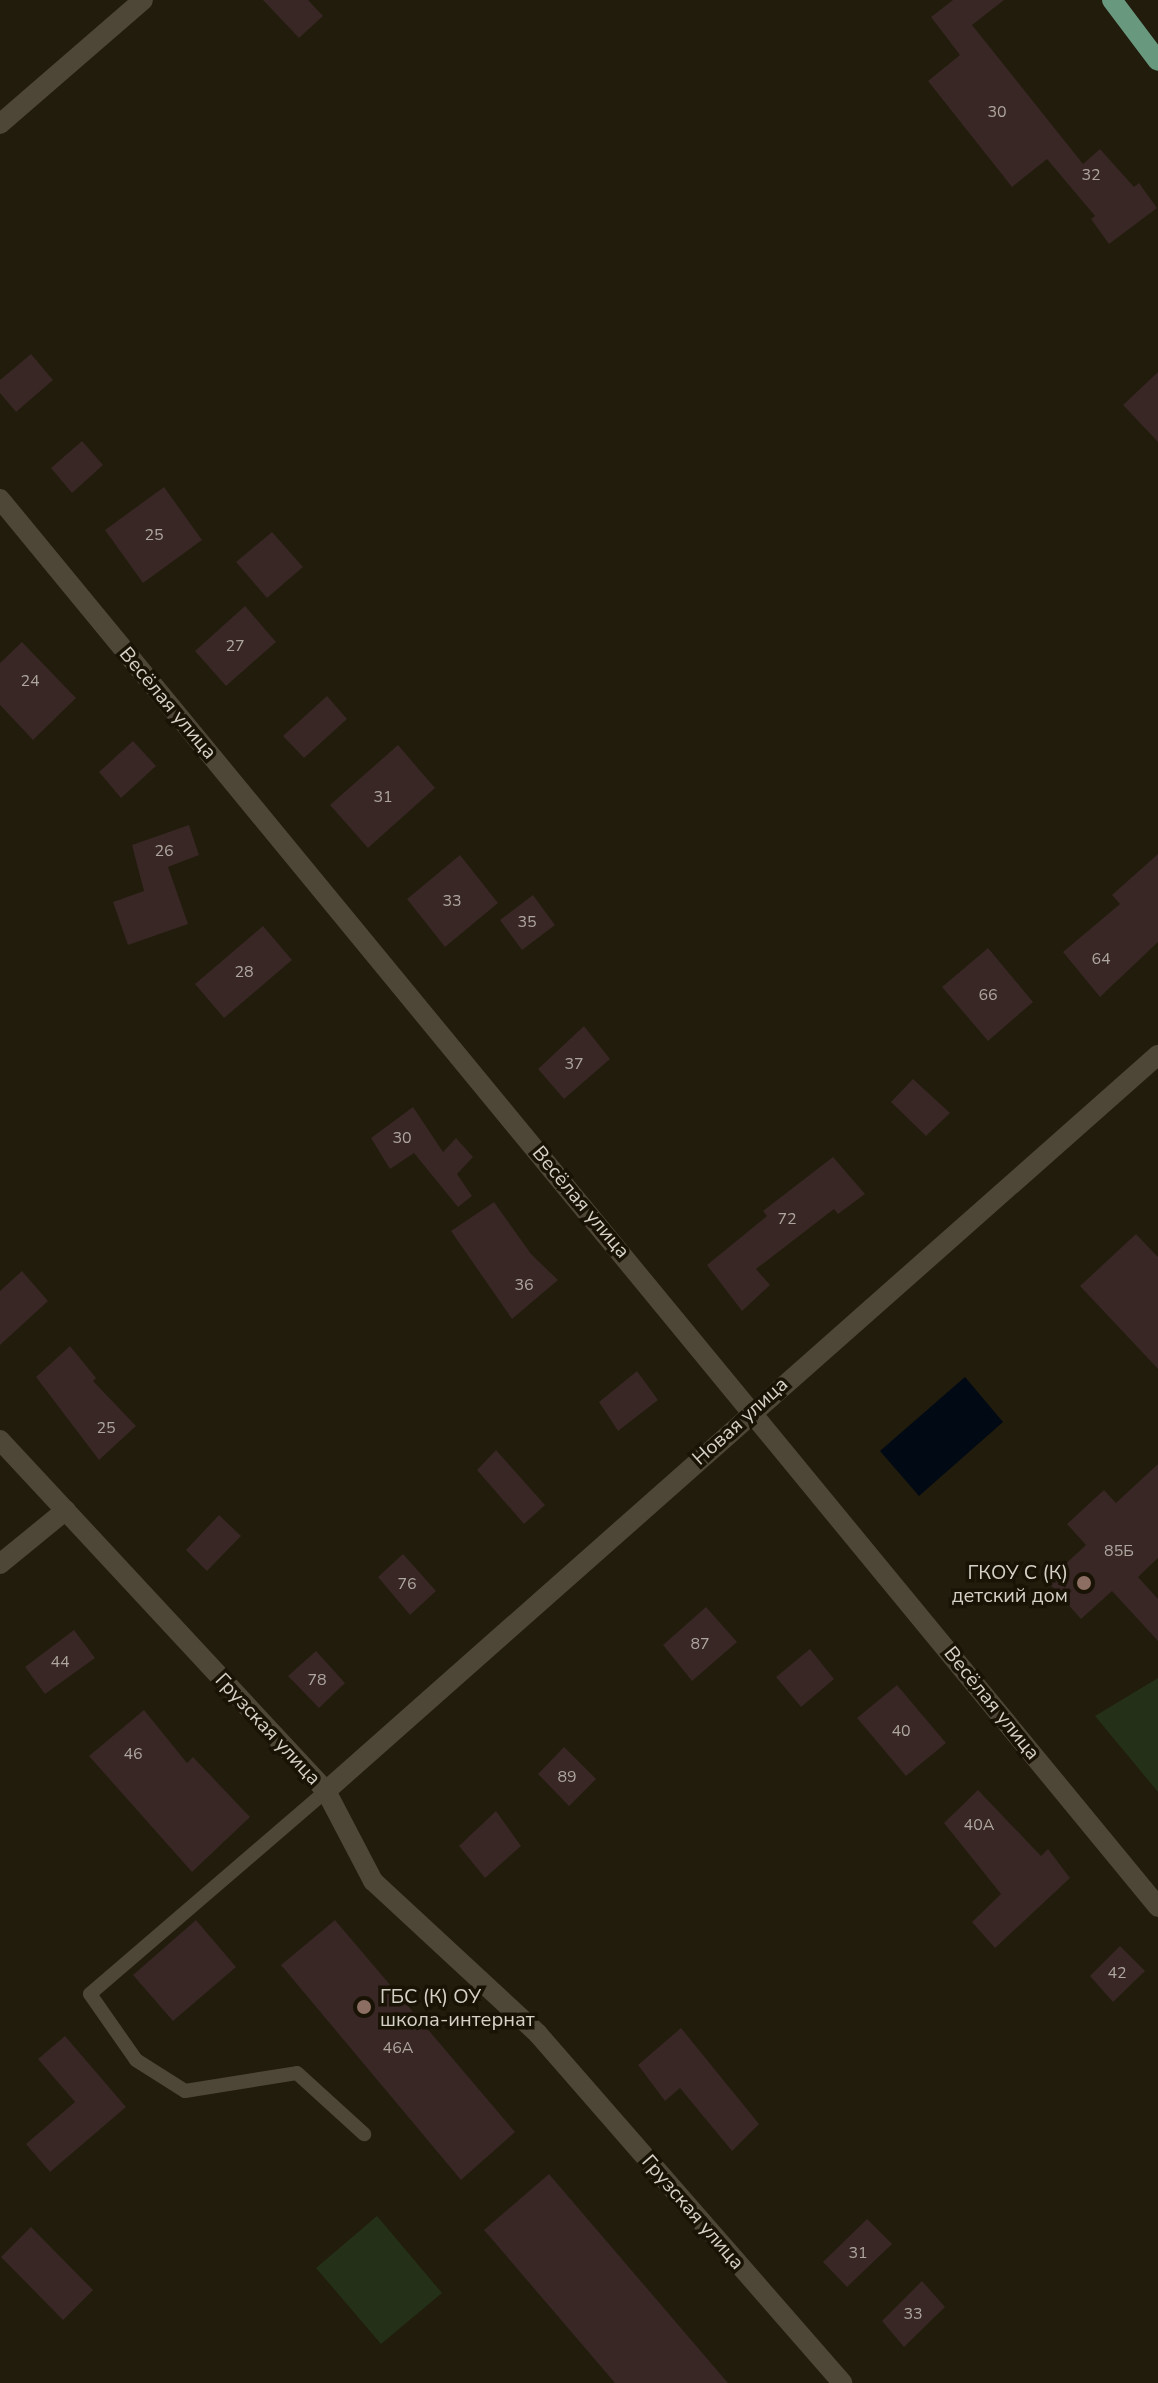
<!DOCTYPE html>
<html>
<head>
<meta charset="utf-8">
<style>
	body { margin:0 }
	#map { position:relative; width:1158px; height:2383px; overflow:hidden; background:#221c0d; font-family:"Nunito Sans",sans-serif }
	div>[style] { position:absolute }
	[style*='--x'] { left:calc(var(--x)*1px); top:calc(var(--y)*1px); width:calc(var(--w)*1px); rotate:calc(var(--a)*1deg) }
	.green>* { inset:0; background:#243017 }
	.water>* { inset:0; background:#000914 }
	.building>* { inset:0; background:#382724 }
	.lane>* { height:14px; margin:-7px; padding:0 7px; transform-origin:7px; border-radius:7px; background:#4e4737 }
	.street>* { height:20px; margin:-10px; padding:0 10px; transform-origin:10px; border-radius:10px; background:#4e4737 }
	.primary>* { height:20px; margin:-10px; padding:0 10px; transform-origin:10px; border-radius:10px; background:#68997e }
	.dots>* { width:22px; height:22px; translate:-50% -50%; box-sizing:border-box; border:4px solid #191305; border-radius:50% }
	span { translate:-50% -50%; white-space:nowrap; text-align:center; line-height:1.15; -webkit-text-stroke:7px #191305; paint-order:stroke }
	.number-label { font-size:16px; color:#aea69e }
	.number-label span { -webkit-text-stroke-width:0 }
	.street-label { font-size:20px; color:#d5d1c7 }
	.poi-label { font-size:20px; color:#d5d1c7 }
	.right { translate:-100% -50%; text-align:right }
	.left { translate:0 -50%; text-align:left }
</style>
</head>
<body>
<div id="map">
	<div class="green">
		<div style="clip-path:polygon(1158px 1678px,1158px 1792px,1095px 1716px)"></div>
		<div style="clip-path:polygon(377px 2216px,442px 2293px,381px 2344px,316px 2268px)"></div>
	</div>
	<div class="water">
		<div style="clip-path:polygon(965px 1377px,1003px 1422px,919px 1496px,880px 1451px)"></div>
	</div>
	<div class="building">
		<div style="clip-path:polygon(263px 0,308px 0,323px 16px,299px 38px)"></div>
		<div style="clip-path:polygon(953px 0,1004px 0,972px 25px,1083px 164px,1100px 149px,1134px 187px,1139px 183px,1157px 208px,1109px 244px,1091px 219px,1095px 216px,1047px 159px,1012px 187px,928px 81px,960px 55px,931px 17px)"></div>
		<div style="clip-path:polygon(31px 354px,53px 380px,16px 412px,0 393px,0 380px)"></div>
		<div style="clip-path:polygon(1158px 372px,1158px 442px,1123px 405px)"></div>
		<div style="clip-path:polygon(82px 441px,103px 465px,72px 493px,51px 468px)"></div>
		<div style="clip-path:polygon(164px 487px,202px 540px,143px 583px,105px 530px)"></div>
		<div style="clip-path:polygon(272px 532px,303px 567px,267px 598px,236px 562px)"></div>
		<div style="clip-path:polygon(245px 606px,276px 642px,226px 686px,195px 651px)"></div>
		<div style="clip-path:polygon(22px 642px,76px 698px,33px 740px,0 705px,0 663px)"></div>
		<div style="clip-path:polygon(327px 696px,347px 719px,304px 758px,283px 736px)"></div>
		<div style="clip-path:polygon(133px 741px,156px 766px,121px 798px,99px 772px)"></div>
		<div style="clip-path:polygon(398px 745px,435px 788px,368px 848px,330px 805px)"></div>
		<div style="clip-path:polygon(189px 825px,199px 855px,168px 867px,188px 924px,128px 945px,113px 902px,144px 891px,132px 845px)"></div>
		<div style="clip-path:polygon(1158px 854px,1158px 942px,1100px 997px,1063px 952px,1120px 904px,1112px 895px)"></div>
		<div style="clip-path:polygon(460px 855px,498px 903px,445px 947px,407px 899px)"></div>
		<div style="clip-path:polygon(533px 895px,555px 925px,522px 950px,500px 920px)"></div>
		<div style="clip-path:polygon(263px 926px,292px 960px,224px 1018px,195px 984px)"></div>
		<div style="clip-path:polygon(988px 948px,1033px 1002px,988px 1041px,942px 987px)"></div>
		<div style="clip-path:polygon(584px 1026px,610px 1059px,564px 1099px,538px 1069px)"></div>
		<div style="clip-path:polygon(913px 1079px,950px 1113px,926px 1136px,891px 1102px)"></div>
		<div style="clip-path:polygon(413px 1107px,443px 1152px,456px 1138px,473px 1157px,457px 1174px,472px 1196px,458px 1207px,414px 1153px,390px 1169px,371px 1138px)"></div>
		<div style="clip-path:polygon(833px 1157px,865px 1194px,838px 1214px,834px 1209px,756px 1269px,770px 1285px,742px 1311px,707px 1265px,767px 1216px,763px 1211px)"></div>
		<div style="clip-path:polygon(494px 1202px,531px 1254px,558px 1280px,512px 1319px,451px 1231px)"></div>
		<div style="clip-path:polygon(1136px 1234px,1158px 1257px,1158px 1369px,1080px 1286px)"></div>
		<div style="clip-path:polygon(22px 1271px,48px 1301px,0 1345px,0 1291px)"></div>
		<div style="clip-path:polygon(70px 1346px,96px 1378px,93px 1381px,136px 1426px,99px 1460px,36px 1377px)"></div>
		<div style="clip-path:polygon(637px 1371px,658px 1400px,618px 1431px,599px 1402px)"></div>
		<div style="clip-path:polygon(496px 1450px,545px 1505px,524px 1524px,477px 1470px)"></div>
		<div style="clip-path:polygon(1158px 1464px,1158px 1558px,1138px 1577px,1158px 1599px,1158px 1641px,1112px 1591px,1081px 1619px,1047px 1581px,1086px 1545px,1067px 1524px,1104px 1490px,1116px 1503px)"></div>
		<div style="clip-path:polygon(219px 1515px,241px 1536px,207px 1571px,186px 1550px)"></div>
		<div style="clip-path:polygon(403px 1554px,436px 1591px,410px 1615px,378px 1577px)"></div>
		<div style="clip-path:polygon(706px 1607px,737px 1642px,692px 1681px,663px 1645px)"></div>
		<div style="clip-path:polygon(74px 1630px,95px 1658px,45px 1694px,25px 1667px)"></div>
		<div style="clip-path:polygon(810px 1649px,834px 1679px,801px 1707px,776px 1677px)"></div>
		<div style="clip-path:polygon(316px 1651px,345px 1683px,319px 1708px,288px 1676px)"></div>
		<div style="clip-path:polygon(897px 1685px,946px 1743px,906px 1776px,857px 1718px)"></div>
		<div style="clip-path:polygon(144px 1710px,187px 1763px,193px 1757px,250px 1817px,192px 1872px,89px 1756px)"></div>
		<div style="clip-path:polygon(564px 1747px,596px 1779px,569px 1806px,538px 1774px)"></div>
		<div style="clip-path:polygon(978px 1790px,1041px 1856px,1048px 1849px,1070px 1878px,995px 1948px,972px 1922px,1001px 1894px,944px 1823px)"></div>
		<div style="clip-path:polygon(496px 1811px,521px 1846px,485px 1878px,459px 1846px)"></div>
		<div style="clip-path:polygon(196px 1920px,236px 1967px,173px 2021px,133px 1975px)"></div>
		<div style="clip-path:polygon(335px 1920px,515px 2132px,461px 2180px,281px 1965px)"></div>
		<div style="clip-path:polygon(1120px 1946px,1145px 1971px,1113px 2002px,1090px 1976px)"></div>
		<div style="clip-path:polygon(681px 2028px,759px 2124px,732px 2151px,680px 2088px,665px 2101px,638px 2065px)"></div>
		<div style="clip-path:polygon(65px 2036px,126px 2107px,50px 2172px,26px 2144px,75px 2102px,38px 2059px)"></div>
		<div style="clip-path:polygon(549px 2174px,728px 2383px,615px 2383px,484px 2230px)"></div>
		<div style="clip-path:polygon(867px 2219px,892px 2244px,847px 2287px,823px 2262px)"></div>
		<div style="clip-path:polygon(31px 2227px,93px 2290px,63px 2320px,1px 2257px)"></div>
		<div style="clip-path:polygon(922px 2281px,945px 2307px,904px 2347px,882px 2321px)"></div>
	</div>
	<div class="lane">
		<div style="--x:326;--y:1791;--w:311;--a:139.3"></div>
		<div style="--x:90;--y:1994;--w:80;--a:55.1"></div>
		<div style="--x:136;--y:2060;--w:58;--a:32.3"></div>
		<div style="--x:185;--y:2091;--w:113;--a:-9.1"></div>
		<div style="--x:297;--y:2073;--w:91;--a:42.3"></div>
	</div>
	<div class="street">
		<div style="--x:0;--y:124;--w:189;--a:-40.9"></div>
		<div style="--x:0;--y:499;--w:1823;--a:50.56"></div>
		<div style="--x:0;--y:1440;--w:479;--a:47.1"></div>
		<div style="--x:326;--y:1791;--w:102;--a:62.4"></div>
		<div style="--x:373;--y:1881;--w:225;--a:42.8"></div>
		<div style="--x:538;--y:2034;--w:463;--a:48.9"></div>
		<div style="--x:0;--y:1564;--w:85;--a:-39.3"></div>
		<div style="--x:326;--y:1791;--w:1111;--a:-41.5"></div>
	</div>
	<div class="primary">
		<div style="--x:1112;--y:0;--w:76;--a:53"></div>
	</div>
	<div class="dots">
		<div style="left:1084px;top:1583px;background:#8d6e63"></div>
		<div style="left:364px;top:2007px;background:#8d6e63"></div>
	</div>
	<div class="number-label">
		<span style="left:997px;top:112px">30</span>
		<span style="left:1091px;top:175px">32</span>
		<span style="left:154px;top:535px">25</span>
		<span style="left:235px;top:646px">27</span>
		<span style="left:30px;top:681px">24</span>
		<span style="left:383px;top:797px">31</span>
		<span style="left:164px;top:851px">26</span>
		<span style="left:452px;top:901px">33</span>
		<span style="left:527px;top:922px">35</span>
		<span style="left:1101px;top:959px">64</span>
		<span style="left:244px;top:972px">28</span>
		<span style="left:988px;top:995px">66</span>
		<span style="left:574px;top:1064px">37</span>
		<span style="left:402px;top:1138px">30</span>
		<span style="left:787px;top:1219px">72</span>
		<span style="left:524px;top:1285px">36</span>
		<span style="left:106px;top:1428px">25</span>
		<span style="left:1119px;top:1551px">85Б</span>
		<span style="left:407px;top:1584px">76</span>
		<span style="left:700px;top:1644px">87</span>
		<span style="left:60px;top:1662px">44</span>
		<span style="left:317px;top:1680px">78</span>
		<span style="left:901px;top:1731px">40</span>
		<span style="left:133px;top:1754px">46</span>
		<span style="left:567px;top:1777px">89</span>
		<span style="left:979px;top:1825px">40А</span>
		<span style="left:1117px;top:1973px">42</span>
		<span style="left:398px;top:2048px">46А</span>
		<span style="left:858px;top:2253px">31</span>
		<span style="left:913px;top:2314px">33</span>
	</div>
	<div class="street-label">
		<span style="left:168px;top:703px;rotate:50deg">Весёлая улица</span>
		<span style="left:581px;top:1202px;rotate:50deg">Весёлая улица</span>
		<span style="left:740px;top:1421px;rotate:-42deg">Новая улица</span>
		<span style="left:992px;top:1703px;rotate:51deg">Весёлая улица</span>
		<span style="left:268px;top:1729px;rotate:47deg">Грузская улица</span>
		<span style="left:693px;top:2212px;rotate:49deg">Грузская улица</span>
	</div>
	<div class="poi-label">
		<span class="right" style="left:1068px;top:1584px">ГКОУ С (К)<br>детский дом</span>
		<span class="left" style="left:380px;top:2008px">ГБС (К) ОУ<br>школа-интернат</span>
	</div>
</div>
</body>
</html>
